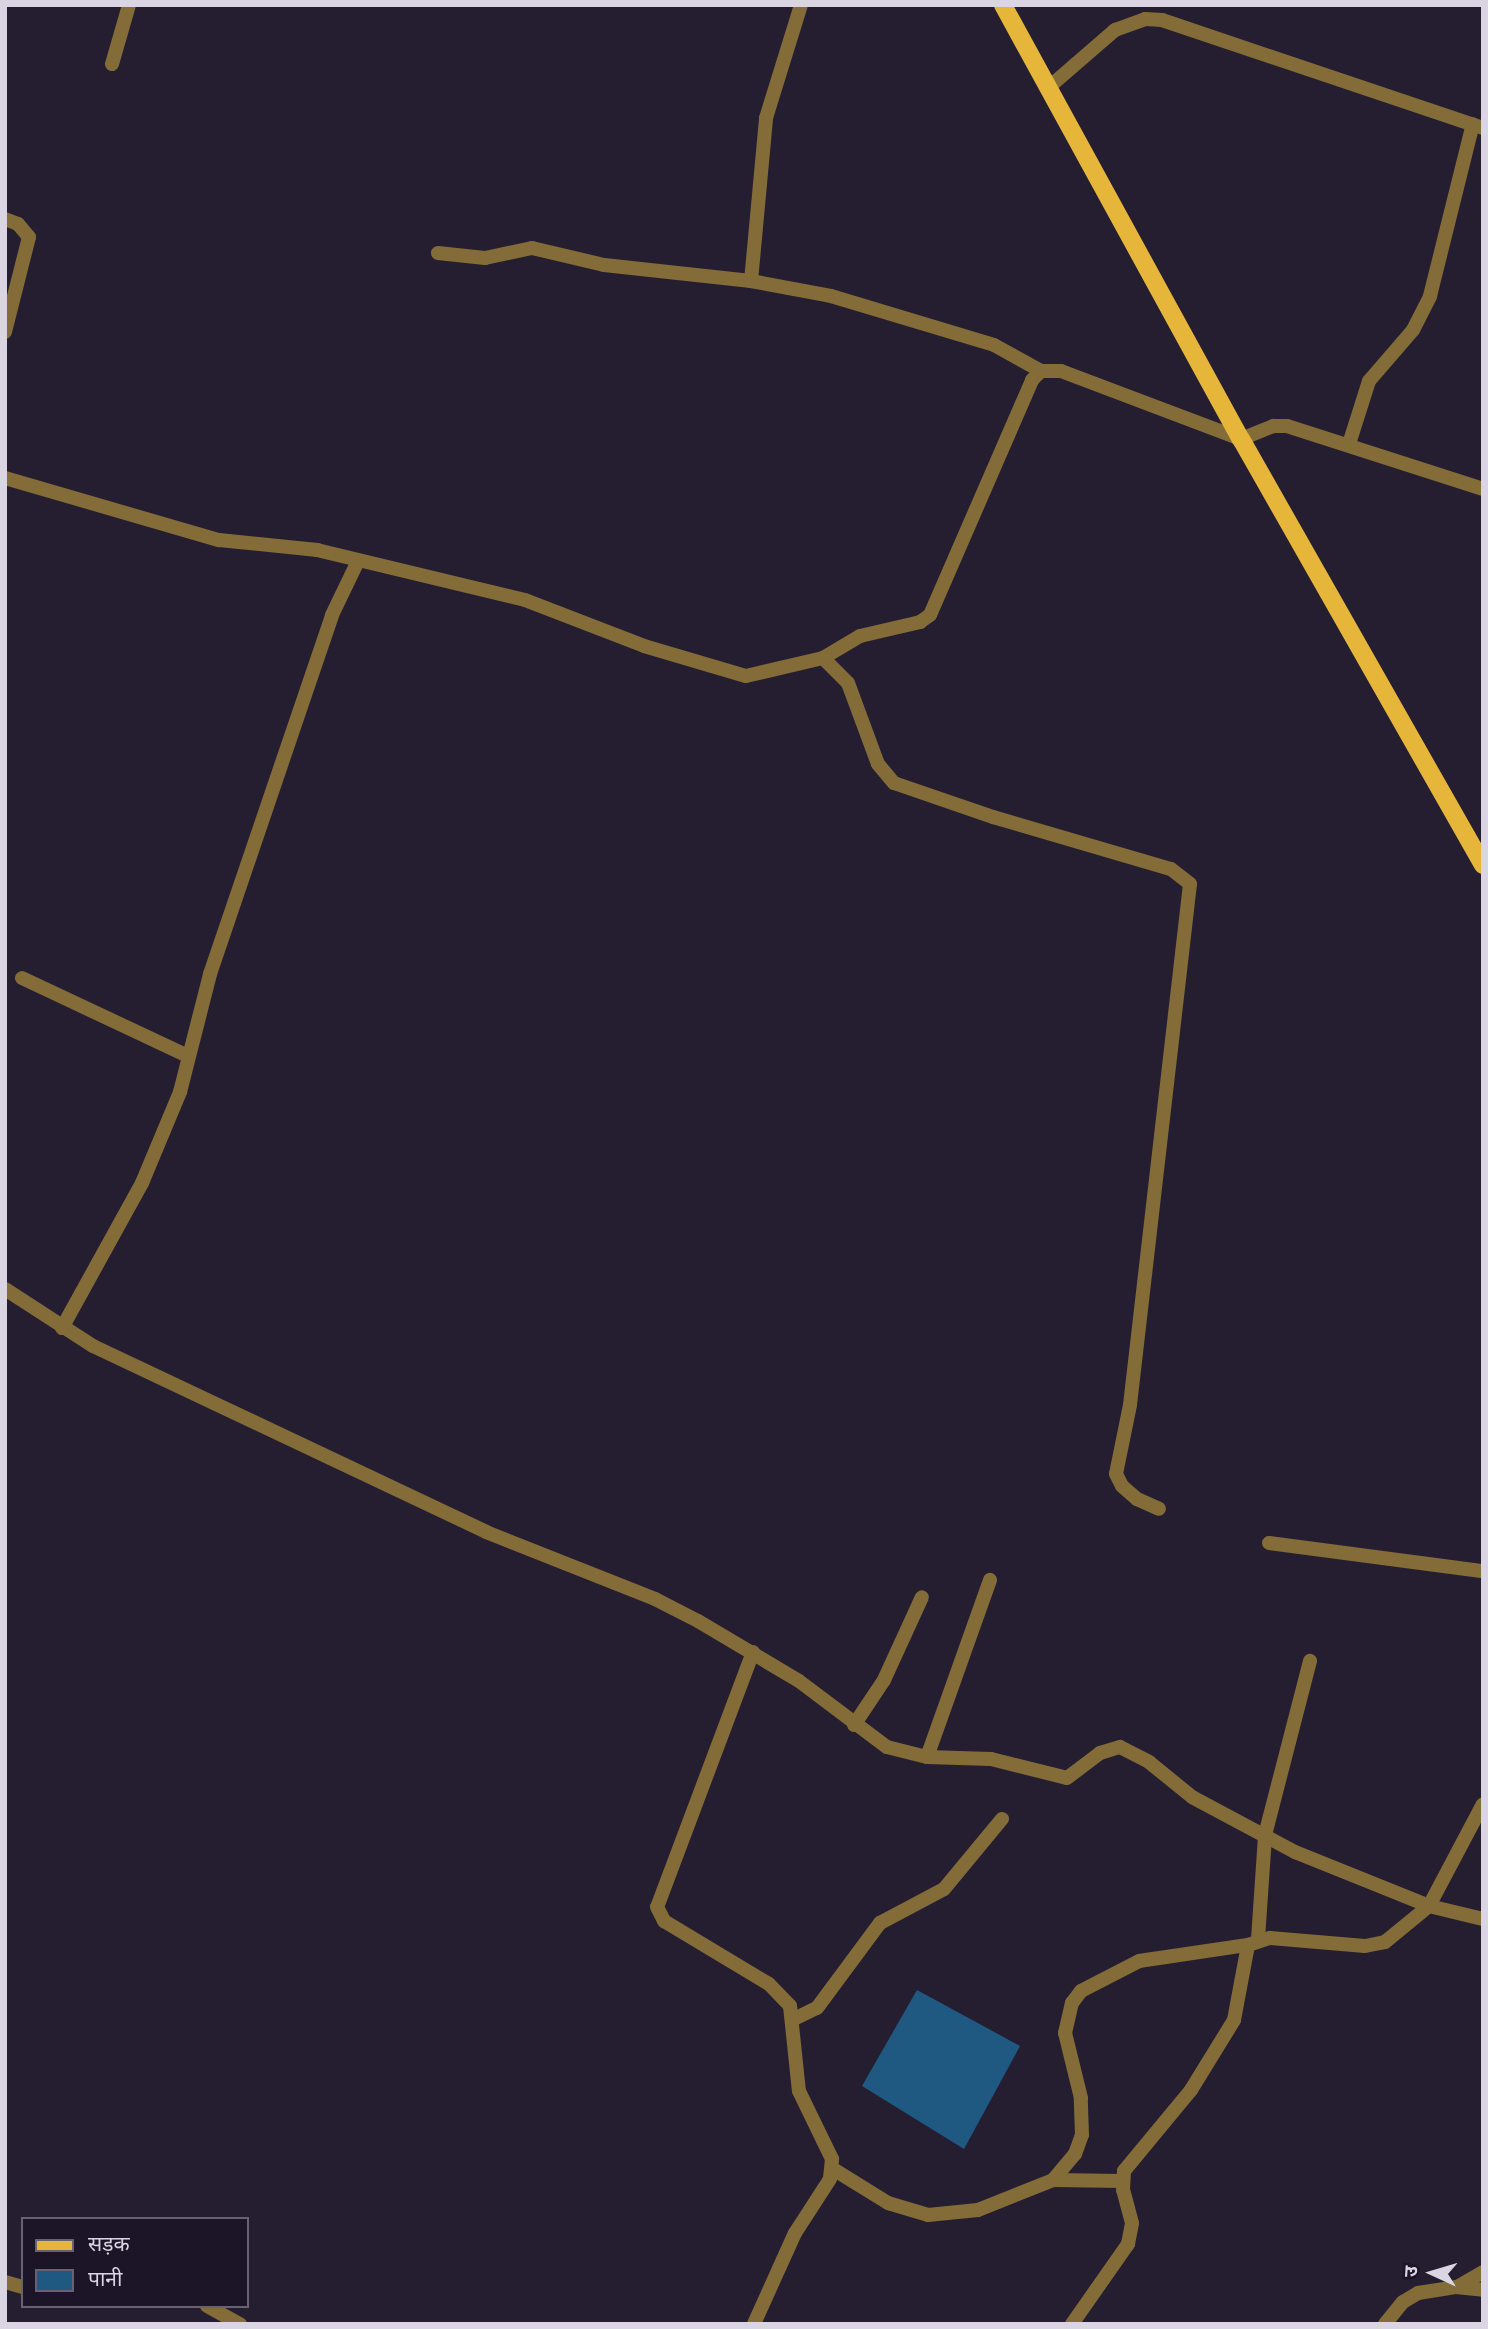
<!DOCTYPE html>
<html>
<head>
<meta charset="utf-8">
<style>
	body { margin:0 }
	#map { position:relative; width:1488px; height:2329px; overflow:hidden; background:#251e31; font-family:Inter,"Noto Sans Devanagari",sans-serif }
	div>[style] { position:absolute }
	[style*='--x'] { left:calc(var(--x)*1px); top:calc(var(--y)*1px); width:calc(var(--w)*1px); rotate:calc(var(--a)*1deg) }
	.water>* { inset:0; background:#1f5981 }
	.street>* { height:14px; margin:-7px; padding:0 7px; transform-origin:7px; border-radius:7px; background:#836c37 }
	.primary>* { height:18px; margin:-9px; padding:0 9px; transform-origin:9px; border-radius:9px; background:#e6b63b }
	span { translate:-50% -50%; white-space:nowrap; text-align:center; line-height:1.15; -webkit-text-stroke:5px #1b1527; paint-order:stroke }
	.frame { position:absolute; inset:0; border:7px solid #d9d5e2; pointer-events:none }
	.legend { position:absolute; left:21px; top:2217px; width:228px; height:91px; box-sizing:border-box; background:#1b1527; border:2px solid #676272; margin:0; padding:9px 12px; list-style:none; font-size:21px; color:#d9d5e2 }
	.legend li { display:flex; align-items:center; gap:14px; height:35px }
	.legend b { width:35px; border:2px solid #676272 }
	.north { position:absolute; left:1397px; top:2238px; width:70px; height:70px; -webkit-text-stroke:5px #1b1527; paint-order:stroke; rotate:274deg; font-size:19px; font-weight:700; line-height:28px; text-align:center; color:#d9d5e2 }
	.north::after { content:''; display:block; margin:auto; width:24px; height:32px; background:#d9d5e2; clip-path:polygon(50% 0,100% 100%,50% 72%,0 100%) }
</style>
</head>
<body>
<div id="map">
	<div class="water">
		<div style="clip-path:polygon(917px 1990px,1020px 2046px,964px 2149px,862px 2086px)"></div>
	</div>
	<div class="street">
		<div style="--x:112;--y:64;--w:61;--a:-73.9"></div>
		<div style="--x:1048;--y:88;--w:89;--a:-40.9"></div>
		<div style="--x:1115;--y:30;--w:32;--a:-20"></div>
		<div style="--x:1145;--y:19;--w:17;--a:3"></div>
		<div style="--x:1162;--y:20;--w:339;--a:18.6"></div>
		<div style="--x:5;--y:219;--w:14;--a:21"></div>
		<div style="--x:18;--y:224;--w:17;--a:50"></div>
		<div style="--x:29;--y:237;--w:98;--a:104.2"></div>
		<div style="--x:438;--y:253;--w:47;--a:6.1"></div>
		<div style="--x:485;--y:258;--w:48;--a:-12"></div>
		<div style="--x:532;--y:248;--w:74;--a:13.3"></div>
		<div style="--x:604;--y:265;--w:148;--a:6.2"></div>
		<div style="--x:751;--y:281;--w:81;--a:10.6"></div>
		<div style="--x:831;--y:296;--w:170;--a:16.7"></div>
		<div style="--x:994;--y:345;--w:54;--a:29"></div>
		<div style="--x:751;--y:281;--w:164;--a:-84.7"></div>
		<div style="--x:766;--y:118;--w:118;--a:-72.8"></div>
		<div style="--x:1349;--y:444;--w:66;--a:-72.4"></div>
		<div style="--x:1369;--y:381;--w:67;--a:-49.2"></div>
		<div style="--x:1413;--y:330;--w:38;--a:-63"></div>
		<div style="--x:1430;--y:296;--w:177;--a:-76"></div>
		<div style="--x:5;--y:478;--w:223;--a:16.2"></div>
		<div style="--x:219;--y:540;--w:99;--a:5.8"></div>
		<div style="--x:317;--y:550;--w:214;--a:13.5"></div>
		<div style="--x:525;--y:600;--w:128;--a:21.1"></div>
		<div style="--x:644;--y:646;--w:106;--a:16.4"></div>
		<div style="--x:746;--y:676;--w:79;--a:-13.2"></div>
		<div style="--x:823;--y:658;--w:43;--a:-30.7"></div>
		<div style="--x:860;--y:636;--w:62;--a:-13.1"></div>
		<div style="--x:920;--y:622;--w:12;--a:-35"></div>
		<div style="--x:930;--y:615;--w:256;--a:-66.5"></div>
		<div style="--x:1032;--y:380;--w:13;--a:-45"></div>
		<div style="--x:1041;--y:371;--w:20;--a:0"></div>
		<div style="--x:1061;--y:371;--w:192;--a:20.7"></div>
		<div style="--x:1241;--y:439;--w:35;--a:-22"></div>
		<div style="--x:1273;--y:426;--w:14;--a:0"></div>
		<div style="--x:1287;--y:426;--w:206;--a:17.8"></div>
		<div style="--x:823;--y:658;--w:35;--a:45"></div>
		<div style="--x:848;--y:683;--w:86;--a:69.7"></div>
		<div style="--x:878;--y:764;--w:25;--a:50"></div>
		<div style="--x:894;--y:783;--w:105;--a:19"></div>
		<div style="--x:993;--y:817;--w:185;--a:16.3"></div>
		<div style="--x:1171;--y:869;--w:24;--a:38"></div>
		<div style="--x:1190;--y:884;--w:524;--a:96.57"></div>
		<div style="--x:1130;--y:1405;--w:70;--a:101.5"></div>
		<div style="--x:1116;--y:1474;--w:13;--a:63"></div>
		<div style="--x:1122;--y:1486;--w:20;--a:41"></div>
		<div style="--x:1137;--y:1499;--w:24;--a:24"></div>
		<div style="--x:22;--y:978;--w:183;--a:25.2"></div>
		<div style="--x:5;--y:1289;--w:105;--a:32.9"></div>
		<div style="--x:93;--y:1346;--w:435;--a:25.3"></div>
		<div style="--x:486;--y:1532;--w:182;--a:21.6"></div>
		<div style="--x:655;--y:1599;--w:48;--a:27.1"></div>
		<div style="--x:698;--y:1621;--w:117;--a:30.7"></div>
		<div style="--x:799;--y:1681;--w:110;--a:36.9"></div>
		<div style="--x:887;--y:1747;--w:41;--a:14"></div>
		<div style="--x:927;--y:1757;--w:64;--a:1.8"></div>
		<div style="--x:991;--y:1759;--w:78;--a:14"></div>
		<div style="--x:1067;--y:1778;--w:41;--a:-37.1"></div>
		<div style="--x:1100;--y:1753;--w:21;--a:-17"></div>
		<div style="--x:1120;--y:1747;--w:33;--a:27"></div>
		<div style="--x:1149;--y:1762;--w:55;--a:39.1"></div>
		<div style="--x:1192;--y:1797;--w:117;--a:28.1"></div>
		<div style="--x:1295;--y:1852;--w:144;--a:21.9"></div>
		<div style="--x:1429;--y:1906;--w:56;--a:13.5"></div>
		<div style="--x:62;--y:1328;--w:166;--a:-61.1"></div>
		<div style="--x:142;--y:1183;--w:99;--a:-67.3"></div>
		<div style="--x:180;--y:1092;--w:122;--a:-75.7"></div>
		<div style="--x:210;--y:974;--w:379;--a:-71.2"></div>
		<div style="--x:332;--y:615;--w:58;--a:-64.3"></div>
		<div style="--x:1269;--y:1543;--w:216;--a:7.5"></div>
		<div style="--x:753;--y:1652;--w:272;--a:110.6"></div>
		<div style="--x:657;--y:1907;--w:16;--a:63"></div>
		<div style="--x:664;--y:1921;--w:122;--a:31"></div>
		<div style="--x:769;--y:1984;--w:30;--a:46"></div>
		<div style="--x:790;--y:2006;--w:85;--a:84"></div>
		<div style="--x:799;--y:2091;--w:76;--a:64.1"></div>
		<div style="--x:832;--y:2159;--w:20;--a:96"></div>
		<div style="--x:830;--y:2179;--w:64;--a:122.9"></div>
		<div style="--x:795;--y:2233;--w:100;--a:114.3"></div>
		<div style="--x:854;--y:1725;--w:54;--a:-56.3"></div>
		<div style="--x:884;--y:1680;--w:91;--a:-65.4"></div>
		<div style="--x:927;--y:1757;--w:188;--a:-70.4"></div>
		<div style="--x:1258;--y:1939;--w:104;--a:-86.1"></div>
		<div style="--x:1265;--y:1835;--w:180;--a:-75.5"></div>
		<div style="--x:794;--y:2019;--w:25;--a:-26"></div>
		<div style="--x:817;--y:2008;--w:106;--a:-53.5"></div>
		<div style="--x:880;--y:1923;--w:72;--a:-28"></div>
		<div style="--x:944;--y:1889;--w:91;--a:-50.4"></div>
		<div style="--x:833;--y:2169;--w:65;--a:31.7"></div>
		<div style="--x:888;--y:2203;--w:42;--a:16.7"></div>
		<div style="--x:928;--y:2215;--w:50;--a:-5.7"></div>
		<div style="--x:978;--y:2210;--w:81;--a:-21.8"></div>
		<div style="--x:1053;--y:2180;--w:70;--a:0.8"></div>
		<div style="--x:1053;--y:2180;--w:34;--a:-50"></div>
		<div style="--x:1075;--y:2154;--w:20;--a:-70"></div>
		<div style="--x:1082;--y:2135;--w:37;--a:-92"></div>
		<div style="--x:1081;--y:2098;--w:67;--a:-103.8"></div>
		<div style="--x:1065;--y:2033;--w:31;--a:-77"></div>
		<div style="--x:1072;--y:2003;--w:15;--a:-53"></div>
		<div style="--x:1081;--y:1991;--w:65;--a:-27.3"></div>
		<div style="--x:1139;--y:1961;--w:110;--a:-8.4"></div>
		<div style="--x:5;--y:2282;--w:19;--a:16"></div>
		<div style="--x:1457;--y:2287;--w:30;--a:-30"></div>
		<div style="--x:207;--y:2306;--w:38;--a:29"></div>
		<div style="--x:1072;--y:2324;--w:98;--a:-55"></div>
		<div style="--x:1128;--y:2244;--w:21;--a:-79"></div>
		<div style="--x:1132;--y:2223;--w:34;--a:-105"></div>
		<div style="--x:1123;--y:2190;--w:19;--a:-87"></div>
		<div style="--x:1124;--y:2171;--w:105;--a:-50.4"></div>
		<div style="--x:1191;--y:2090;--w:82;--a:-58.4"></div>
		<div style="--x:1234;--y:2020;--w:76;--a:-79.4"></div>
		<div style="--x:1248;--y:1945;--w:23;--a:-18"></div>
		<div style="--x:1270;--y:1938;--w:95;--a:4.8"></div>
		<div style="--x:1365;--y:1946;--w:20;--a:-11"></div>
		<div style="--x:1385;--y:1942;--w:57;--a:-39.3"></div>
		<div style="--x:1429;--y:1906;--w:115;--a:-62.1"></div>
		<div style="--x:1385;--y:2324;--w:28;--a:-51"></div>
		<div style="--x:1403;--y:2302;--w:17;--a:-31"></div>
		<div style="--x:1418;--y:2293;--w:38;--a:-9"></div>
		<div style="--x:1456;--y:2287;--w:27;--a:6"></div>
	</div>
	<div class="primary">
		<div style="--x:1003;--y:5;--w:495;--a:61.3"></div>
		<div style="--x:1241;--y:439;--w:490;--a:60.4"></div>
	</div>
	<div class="frame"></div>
	<ul class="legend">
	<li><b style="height:9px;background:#e6b63b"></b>सड़क</li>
	<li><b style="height:19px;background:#1f5981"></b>पानी</li>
	</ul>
	<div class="north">उ</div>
</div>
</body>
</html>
